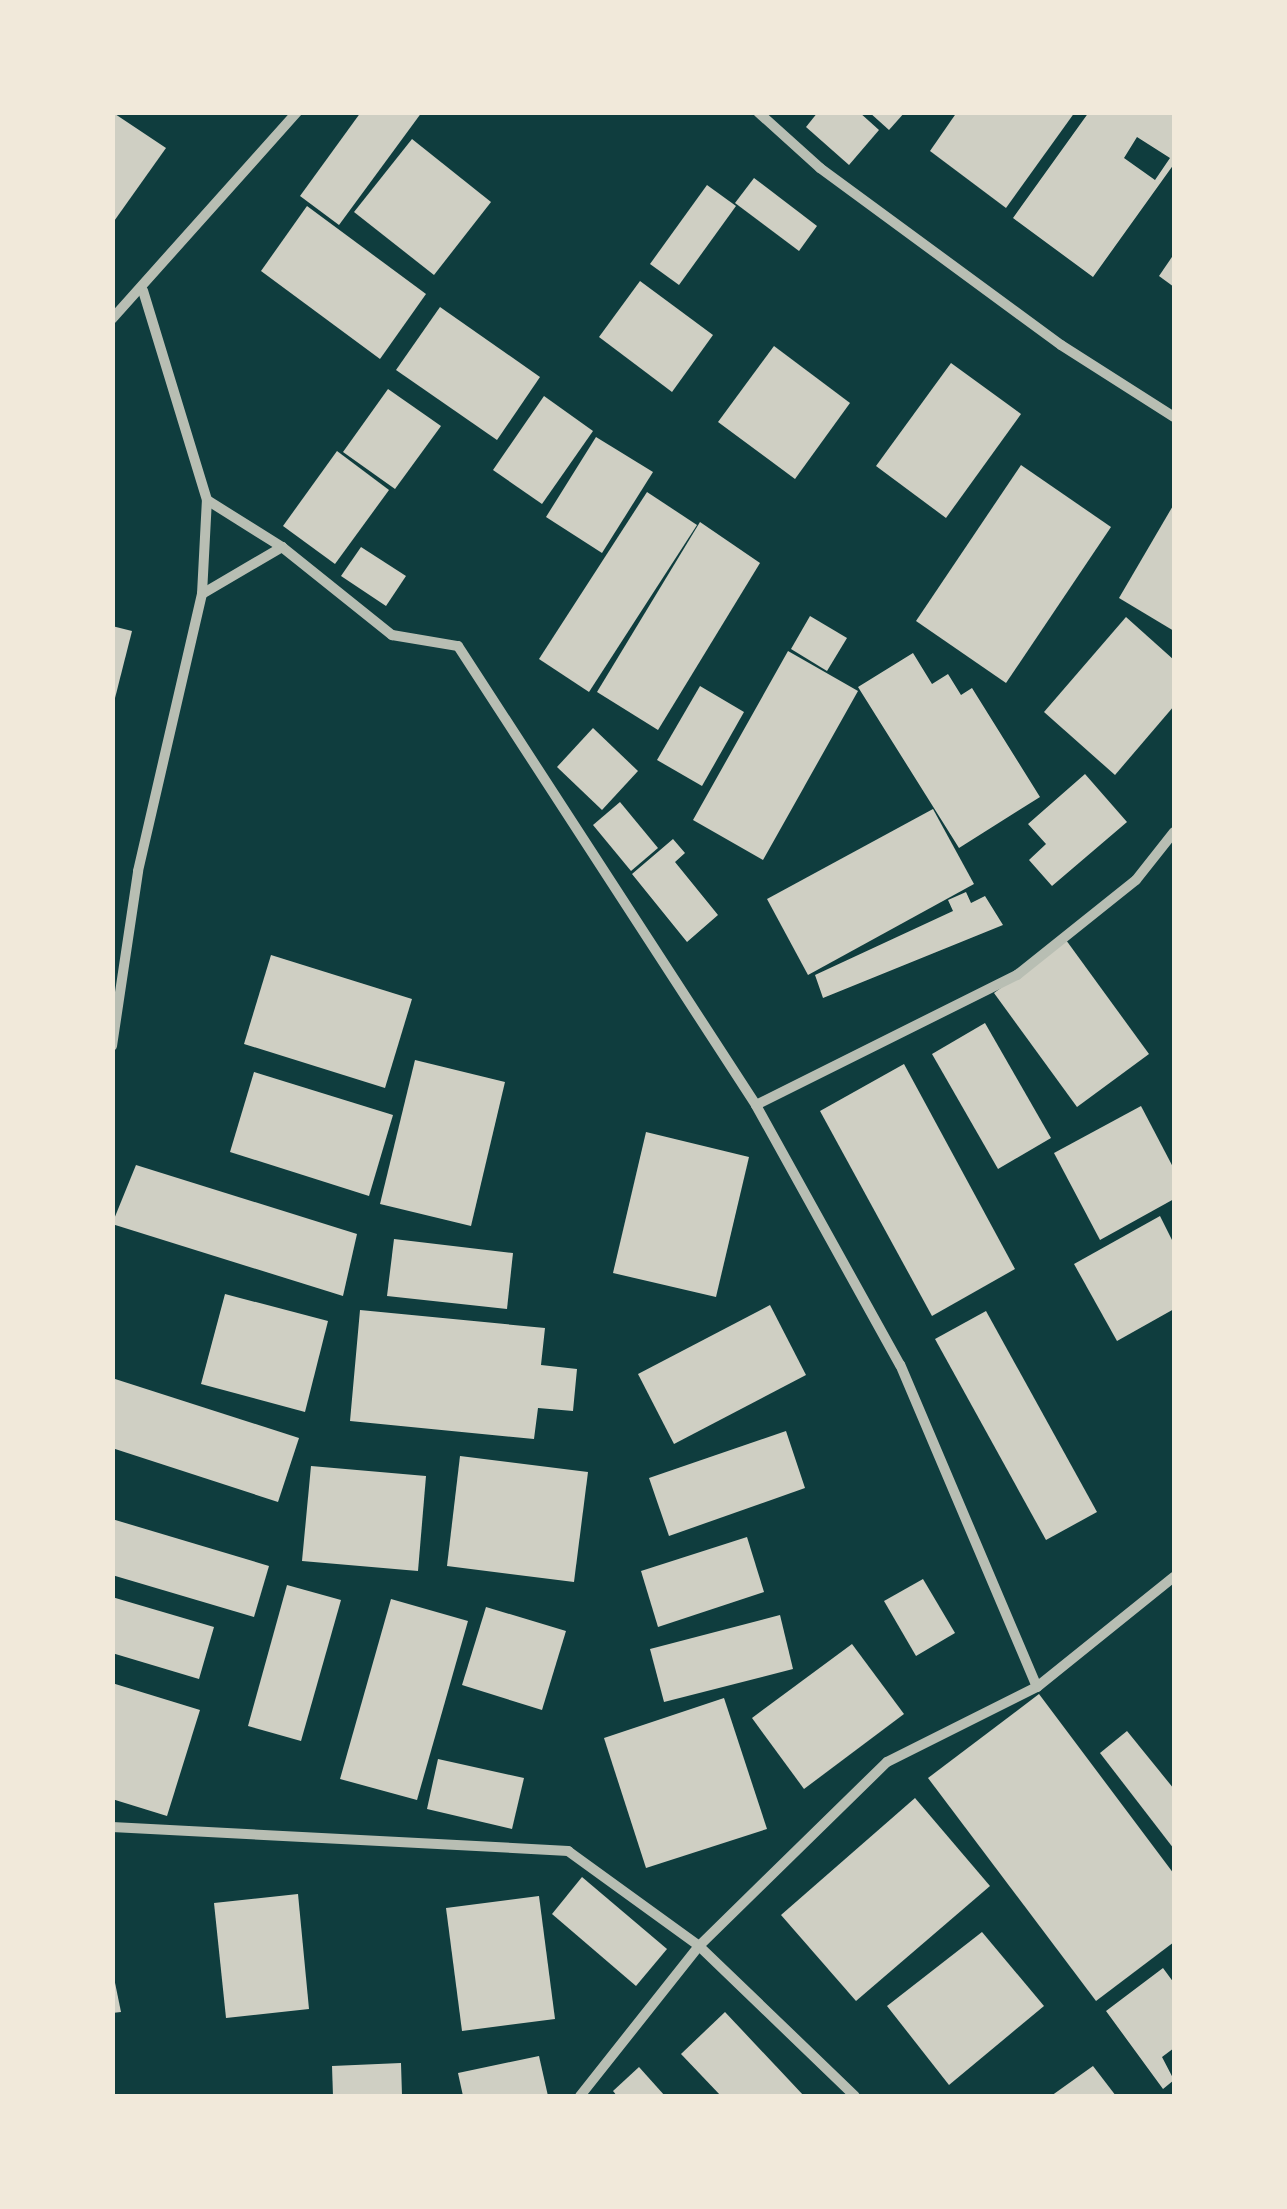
<!DOCTYPE html>
<html>
<head>
<meta charset="utf-8">
<style>
	body { margin:0 }
	#map { position:relative; width:1287px; height:2209px; overflow:hidden; background:#0f3d3e; font-family:"IBM Plex Sans",sans-serif }
	div>[style] { position:absolute }
	[style*='--x'] { left:calc(var(--x)*1px); top:calc(var(--y)*1px); width:calc(var(--w)*1px); rotate:calc(var(--a)*1deg) }
	.building>* { inset:0; background:#cfcfc3 }
	.minor>* { height:10px; margin:-5px; padding:0 5px; transform-origin:5px; border-radius:5px; background:#b8beb3 }
	span { translate:-50% -50%; white-space:nowrap; text-align:center; line-height:1.15; -webkit-text-stroke:9px #f1e9da; paint-order:stroke }
	.frame { position:absolute; inset:0; border:115px solid #f1e9da; pointer-events:none }
</style>
</head>
<body>
<div id="map">
	<div class="building">
		<div style="clip-path:polygon(112px 112px,166px 148px,112px 224px)"></div>
		<div style="clip-path:polygon(361px 112px,422px 112px,339px 225px,300px 196px)"></div>
		<div style="clip-path:polygon(818px 112px,859px 112px,879px 130px,849px 165px,806px 127px)"></div>
		<div style="clip-path:polygon(869px 112px,905px 112px,889px 130px)"></div>
		<div style="clip-path:polygon(957px 112px,1075px 112px,1006px 208px,930px 151px)"></div>
		<div style="clip-path:polygon(evenodd,1089px 112px,1174px 112px,1174px 164px,1093px 277px,1013px 218px,1089px 112px,1137px 137px,1170px 158px,1155px 180px,1124px 158px,1137px 137px)"></div>
		<div style="clip-path:polygon(412px 139px,491px 202px,434px 275px,354px 212px)"></div>
		<div style="clip-path:polygon(754px 178px,817px 226px,799px 251px,735px 203px)"></div>
		<div style="clip-path:polygon(707px 185px,736px 206px,679px 285px,650px 264px)"></div>
		<div style="clip-path:polygon(307px 206px,426px 294px,380px 359px,261px 271px)"></div>
		<div style="clip-path:polygon(1174px 254px,1174px 287px,1159px 276px)"></div>
		<div style="clip-path:polygon(640px 281px,713px 335px,672px 392px,599px 337px)"></div>
		<div style="clip-path:polygon(440px 307px,540px 377px,497px 440px,396px 370px)"></div>
		<div style="clip-path:polygon(774px 346px,850px 403px,795px 479px,718px 422px)"></div>
		<div style="clip-path:polygon(951px 363px,1021px 414px,946px 518px,876px 466px)"></div>
		<div style="clip-path:polygon(388px 389px,441px 426px,395px 489px,343px 452px)"></div>
		<div style="clip-path:polygon(544px 396px,593px 431px,542px 504px,493px 470px)"></div>
		<div style="clip-path:polygon(596px 437px,653px 472px,602px 553px,546px 517px)"></div>
		<div style="clip-path:polygon(337px 451px,389px 490px,335px 564px,283px 526px)"></div>
		<div style="clip-path:polygon(1021px 465px,1111px 527px,1006px 683px,916px 621px)"></div>
		<div style="clip-path:polygon(647px 492px,697px 525px,589px 692px,539px 659px)"></div>
		<div style="clip-path:polygon(1174px 504px,1174px 631px,1119px 598px)"></div>
		<div style="clip-path:polygon(700px 522px,760px 563px,658px 730px,597px 692px)"></div>
		<div style="clip-path:polygon(361px 547px,406px 576px,386px 606px,341px 576px)"></div>
		<div style="clip-path:polygon(810px 616px,847px 638px,827px 671px,791px 649px)"></div>
		<div style="clip-path:polygon(1126px 617px,1174px 660px,1174px 706px,1115px 775px,1044px 712px)"></div>
		<div style="clip-path:polygon(112px 626px,132px 631px,114px 702px,112px 702px)"></div>
		<div style="clip-path:polygon(788px 651px,858px 691px,763px 860px,693px 820px)"></div>
		<div style="clip-path:polygon(913px 653px,932px 684px,948px 674px,961px 695px,972px 688px,1040px 797px,959px 848px,858px 687px)"></div>
		<div style="clip-path:polygon(700px 686px,744px 712px,702px 786px,657px 760px)"></div>
		<div style="clip-path:polygon(593px 728px,638px 771px,602px 810px,557px 767px)"></div>
		<div style="clip-path:polygon(1085px 774px,1127px 822px,1052px 886px,1029px 860px,1046px 844px,1028px 824px)"></div>
		<div style="clip-path:polygon(620px 802px,658px 848px,631px 871px,593px 825px)"></div>
		<div style="clip-path:polygon(933px 809px,974px 884px,808px 975px,767px 899px)"></div>
		<div style="clip-path:polygon(673px 839px,685px 853px,675px 862px,718px 915px,687px 942px,632px 874px)"></div>
		<div style="clip-path:polygon(966px 892px,971px 903px,985px 896px,1003px 925px,823px 998px,815px 975px,953px 911px,948px 900px)"></div>
		<div style="clip-path:polygon(1066px 940px,1149px 1054px,1077px 1107px,994px 993px)"></div>
		<div style="clip-path:polygon(271px 955px,412px 999px,385px 1088px,244px 1044px)"></div>
		<div style="clip-path:polygon(985px 1023px,1051px 1138px,998px 1169px,932px 1054px)"></div>
		<div style="clip-path:polygon(415px 1060px,505px 1082px,471px 1226px,380px 1204px)"></div>
		<div style="clip-path:polygon(904px 1064px,1015px 1269px,932px 1316px,820px 1111px)"></div>
		<div style="clip-path:polygon(254px 1072px,393px 1115px,369px 1196px,230px 1152px)"></div>
		<div style="clip-path:polygon(1141px 1106px,1174px 1169px,1174px 1199px,1100px 1240px,1054px 1153px)"></div>
		<div style="clip-path:polygon(646px 1132px,749px 1157px,716px 1297px,613px 1273px)"></div>
		<div style="clip-path:polygon(136px 1165px,357px 1234px,343px 1296px,112px 1224px)"></div>
		<div style="clip-path:polygon(1160px 1216px,1174px 1244px,1174px 1309px,1117px 1341px,1074px 1264px)"></div>
		<div style="clip-path:polygon(394px 1239px,513px 1253px,507px 1309px,387px 1296px)"></div>
		<div style="clip-path:polygon(225px 1294px,328px 1321px,305px 1412px,201px 1384px)"></div>
		<div style="clip-path:polygon(770px 1305px,806px 1375px,674px 1444px,638px 1374px)"></div>
		<div style="clip-path:polygon(360px 1310px,545px 1328px,541px 1365px,577px 1369px,573px 1411px,538px 1408px,534px 1439px,350px 1421px)"></div>
		<div style="clip-path:polygon(986px 1311px,1097px 1512px,1046px 1540px,935px 1339px)"></div>
		<div style="clip-path:polygon(112px 1378px,299px 1438px,278px 1502px,112px 1448px)"></div>
		<div style="clip-path:polygon(786px 1431px,805px 1488px,669px 1536px,649px 1478px)"></div>
		<div style="clip-path:polygon(460px 1456px,588px 1472px,574px 1582px,447px 1566px)"></div>
		<div style="clip-path:polygon(311px 1466px,426px 1476px,418px 1571px,302px 1561px)"></div>
		<div style="clip-path:polygon(112px 1519px,269px 1566px,254px 1617px,112px 1575px)"></div>
		<div style="clip-path:polygon(747px 1537px,764px 1592px,658px 1627px,641px 1571px)"></div>
		<div style="clip-path:polygon(923px 1579px,955px 1633px,916px 1656px,884px 1601px)"></div>
		<div style="clip-path:polygon(287px 1585px,341px 1600px,301px 1741px,248px 1726px)"></div>
		<div style="clip-path:polygon(112px 1597px,214px 1627px,199px 1679px,112px 1653px)"></div>
		<div style="clip-path:polygon(391px 1599px,468px 1621px,417px 1800px,340px 1779px)"></div>
		<div style="clip-path:polygon(486px 1607px,566px 1631px,542px 1710px,462px 1685px)"></div>
		<div style="clip-path:polygon(780px 1615px,793px 1669px,664px 1702px,650px 1649px)"></div>
		<div style="clip-path:polygon(852px 1644px,904px 1714px,804px 1789px,752px 1718px)"></div>
		<div style="clip-path:polygon(112px 1683px,200px 1710px,167px 1816px,112px 1799px)"></div>
		<div style="clip-path:polygon(1039px 1694px,1174px 1874px,1174px 1942px,1096px 2001px,928px 1778px)"></div>
		<div style="clip-path:polygon(724px 1698px,767px 1829px,646px 1868px,604px 1738px)"></div>
		<div style="clip-path:polygon(1127px 1731px,1174px 1789px,1174px 1849px,1100px 1753px)"></div>
		<div style="clip-path:polygon(438px 1759px,524px 1778px,512px 1829px,427px 1809px)"></div>
		<div style="clip-path:polygon(915px 1798px,990px 1886px,856px 2001px,781px 1915px)"></div>
		<div style="clip-path:polygon(582px 1877px,667px 1949px,636px 1986px,552px 1914px)"></div>
		<div style="clip-path:polygon(298px 1894px,309px 2009px,226px 2018px,214px 1903px)"></div>
		<div style="clip-path:polygon(539px 1896px,555px 2019px,462px 2031px,446px 1908px)"></div>
		<div style="clip-path:polygon(982px 1932px,1044px 2006px,949px 2085px,887px 2006px)"></div>
		<div style="clip-path:polygon(112px 1968px,121px 2012px,112px 2013px)"></div>
		<div style="clip-path:polygon(1163px 1968px,1174px 1983px,1174px 2048px,1162px 2057px,1174px 2080px,1163px 2089px,1106px 2011px)"></div>
		<div style="clip-path:polygon(725px 2012px,804px 2096px,721px 2096px,681px 2054px)"></div>
		<div style="clip-path:polygon(539px 2056px,548px 2096px,463px 2096px,458px 2073px)"></div>
		<div style="clip-path:polygon(401px 2063px,402px 2096px,333px 2096px,332px 2066px)"></div>
		<div style="clip-path:polygon(1093px 2066px,1116px 2096px,1051px 2096px)"></div>
		<div style="clip-path:polygon(639px 2067px,665px 2096px,617px 2096px,613px 2091px)"></div>
	</div>
	<div class="minor">
		<div style="--x:758;--y:112;--w:84;--a:42.1"></div>
		<div style="--x:820;--y:168;--w:299;--a:36.3"></div>
		<div style="--x:1061;--y:345;--w:134;--a:32.5"></div>
		<div style="--x:112;--y:319;--w:278;--a:-48.2"></div>
		<div style="--x:207;--y:500;--w:89;--a:32.1"></div>
		<div style="--x:282;--y:547;--w:141;--a:38.7"></div>
		<div style="--x:392;--y:635;--w:67;--a:9.5"></div>
		<div style="--x:458;--y:646;--w:547;--a:57.01"></div>
		<div style="--x:202;--y:594;--w:93;--a:-30.4"></div>
		<div style="--x:112;--y:1046;--w:177;--a:-81.5"></div>
		<div style="--x:138;--y:871;--w:284;--a:-77"></div>
		<div style="--x:202;--y:594;--w:94;--a:-87"></div>
		<div style="--x:207;--y:500;--w:219;--a:-107"></div>
		<div style="--x:1037;--y:1687;--w:350;--a:-113"></div>
		<div style="--x:900;--y:1365;--w:297;--a:-119"></div>
		<div style="--x:756;--y:1105;--w:292;--a:-26.5"></div>
		<div style="--x:1017;--y:975;--w:152;--a:-38.6"></div>
		<div style="--x:1136;--y:880;--w:61;--a:-51.6"></div>
		<div style="--x:112;--y:1827;--w:457;--a:3"></div>
		<div style="--x:568;--y:1851;--w:162;--a:35.9"></div>
		<div style="--x:699;--y:1946;--w:263;--a:-44.4"></div>
		<div style="--x:887;--y:1762;--w:168;--a:-26.6"></div>
		<div style="--x:1037;--y:1687;--w:176;--a:-38.8"></div>
		<div style="--x:580;--y:2096;--w:191;--a:-51.6"></div>
		<div style="--x:699;--y:1946;--w:216;--a:43.9"></div>
	</div>
	<div class="frame"></div>
</div>
</body>
</html>
